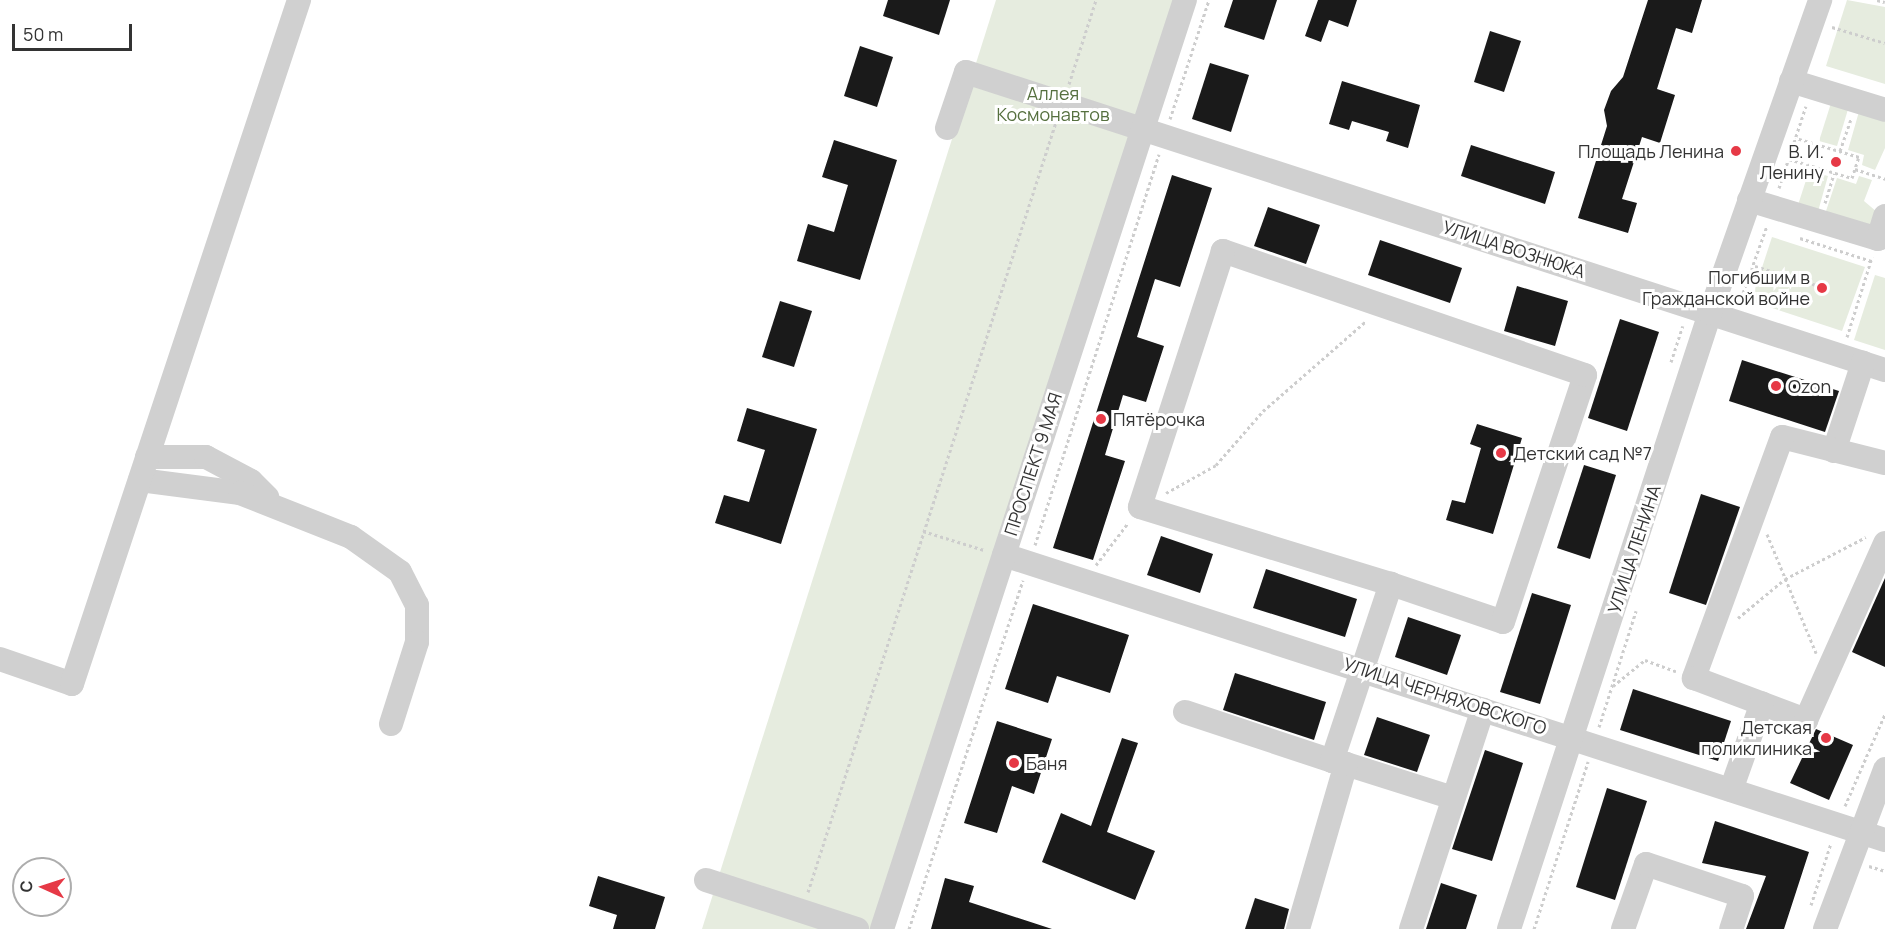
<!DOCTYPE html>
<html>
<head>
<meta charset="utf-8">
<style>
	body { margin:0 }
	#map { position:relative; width:1885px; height:929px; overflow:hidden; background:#fff; font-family:Manrope,sans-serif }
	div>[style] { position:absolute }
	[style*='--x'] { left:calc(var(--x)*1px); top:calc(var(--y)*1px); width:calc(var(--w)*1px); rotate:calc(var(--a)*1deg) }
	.green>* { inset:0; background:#e6ecdf }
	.building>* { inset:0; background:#1a1a1a }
	.path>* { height:3px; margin-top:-1.5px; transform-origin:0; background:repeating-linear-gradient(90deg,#cdcdcd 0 3px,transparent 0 6px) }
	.minor>* { height:24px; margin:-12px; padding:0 12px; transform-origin:12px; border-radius:12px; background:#d0d0d0 }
	.dots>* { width:16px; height:16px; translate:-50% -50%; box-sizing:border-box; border:3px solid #fff; border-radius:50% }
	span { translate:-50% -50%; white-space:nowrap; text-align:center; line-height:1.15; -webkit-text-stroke:6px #fff; paint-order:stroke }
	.park-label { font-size:18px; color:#56703f }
	.poi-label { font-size:18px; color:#333 }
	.right { translate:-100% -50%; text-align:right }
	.left { translate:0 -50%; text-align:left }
	.street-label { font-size:18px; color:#333 }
	.north { position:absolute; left:12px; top:857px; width:60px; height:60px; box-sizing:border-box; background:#fff; border:2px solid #adadad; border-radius:50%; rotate:273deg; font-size:16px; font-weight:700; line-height:24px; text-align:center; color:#333 }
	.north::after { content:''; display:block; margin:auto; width:21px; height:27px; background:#e63946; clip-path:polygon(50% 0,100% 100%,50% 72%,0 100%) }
	.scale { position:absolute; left:12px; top:24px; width:120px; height:27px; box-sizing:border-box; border:3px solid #333; border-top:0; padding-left:8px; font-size:18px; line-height:21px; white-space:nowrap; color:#333; -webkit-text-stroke:4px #fff; paint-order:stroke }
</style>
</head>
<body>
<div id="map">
	<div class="green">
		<div style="clip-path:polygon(996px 0,1177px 0,875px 929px,702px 929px)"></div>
		<div style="clip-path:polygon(1847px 0,1885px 7px,1885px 84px,1826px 66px)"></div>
		<div style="clip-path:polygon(1832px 100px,1849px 106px,1837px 146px,1819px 141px)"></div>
		<div style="clip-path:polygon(1860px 108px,1885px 116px,1885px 148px,1875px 170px,1862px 165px,1864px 155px,1848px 150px)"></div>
		<div style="clip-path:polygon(1809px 171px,1828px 176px,1817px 215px,1797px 208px)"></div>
		<div style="clip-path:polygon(1859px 176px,1872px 180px,1864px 201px,1877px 212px,1872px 225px,1824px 217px,1837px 178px,1856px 184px)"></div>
		<div style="clip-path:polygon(1772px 237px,1865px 267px,1842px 331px,1751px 301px)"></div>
		<div style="clip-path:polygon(1875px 275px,1885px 278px,1885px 350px,1854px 340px)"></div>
	</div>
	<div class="building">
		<div style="clip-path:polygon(888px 0,950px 0,939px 35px,883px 16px)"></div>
		<div style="clip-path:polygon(1233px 0,1277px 0,1264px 40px,1224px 27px)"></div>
		<div style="clip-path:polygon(1318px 0,1357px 0,1348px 27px,1329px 20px,1321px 42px,1305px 36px)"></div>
		<div style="clip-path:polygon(1648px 0,1702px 0,1692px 33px,1676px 28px,1657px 89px,1675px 95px,1660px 143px,1642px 137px,1622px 199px,1637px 203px,1628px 233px,1578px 218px,1607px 126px,1604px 110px,1611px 91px,1623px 77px)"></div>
		<div style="clip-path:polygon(1490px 31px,1521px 41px,1504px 92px,1474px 82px)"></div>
		<div style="clip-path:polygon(860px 46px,893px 57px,877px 107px,844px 96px)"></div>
		<div style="clip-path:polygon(1210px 63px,1249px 75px,1231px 132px,1192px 119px)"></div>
		<div style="clip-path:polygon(1342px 81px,1420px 105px,1408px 148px,1386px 141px,1389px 132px,1352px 121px,1349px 130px,1329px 124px)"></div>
		<div style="clip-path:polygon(834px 140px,897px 160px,860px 280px,797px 261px,808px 224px,834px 232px,848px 185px,822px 177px)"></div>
		<div style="clip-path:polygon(1471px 145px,1555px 172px,1545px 204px,1461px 176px)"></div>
		<div style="clip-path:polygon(1172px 175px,1212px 188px,1180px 287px,1155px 279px,1137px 337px,1164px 346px,1146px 402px,1123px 395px,1105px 455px,1125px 461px,1093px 560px,1053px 548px)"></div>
		<div style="clip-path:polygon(1268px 207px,1320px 225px,1306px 264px,1254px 246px)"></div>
		<div style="clip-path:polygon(1380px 240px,1462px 268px,1450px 303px,1368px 275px)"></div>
		<div style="clip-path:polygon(1517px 286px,1568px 301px,1555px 346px,1504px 331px)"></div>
		<div style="clip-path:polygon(780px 301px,812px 311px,794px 367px,762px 357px)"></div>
		<div style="clip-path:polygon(1620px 319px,1659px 332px,1627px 431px,1588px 418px)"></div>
		<div style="clip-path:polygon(1742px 360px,1839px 391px,1825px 432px,1729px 401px)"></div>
		<div style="clip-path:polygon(747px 408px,817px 429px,781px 544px,715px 523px,724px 495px,749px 502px,765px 450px,737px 441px)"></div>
		<div style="clip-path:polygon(1477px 424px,1522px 438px,1493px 534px,1446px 520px,1452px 500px,1465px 503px,1481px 448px,1470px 444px)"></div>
		<div style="clip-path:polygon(1584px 465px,1616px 475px,1590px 559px,1557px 548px)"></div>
		<div style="clip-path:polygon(1701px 494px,1740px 507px,1706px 605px,1669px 593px)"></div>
		<div style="clip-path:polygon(1161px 536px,1213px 554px,1200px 593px,1147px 575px)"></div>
		<div style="clip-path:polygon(1266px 569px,1357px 599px,1345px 637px,1253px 608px)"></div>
		<div style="clip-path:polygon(1885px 578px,1885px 667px,1852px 652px)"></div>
		<div style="clip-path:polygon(1532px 593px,1571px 605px,1540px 704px,1500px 692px)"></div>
		<div style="clip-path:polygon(1033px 604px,1129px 635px,1110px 693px,1057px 676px,1048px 703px,1005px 689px)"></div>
		<div style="clip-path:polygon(1408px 617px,1461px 635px,1447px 675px,1395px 657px)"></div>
		<div style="clip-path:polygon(1235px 673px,1326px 702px,1314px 740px,1223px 710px)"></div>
		<div style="clip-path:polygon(1633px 689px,1731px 721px,1718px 761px,1620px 730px)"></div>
		<div style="clip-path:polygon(1377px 717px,1430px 735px,1417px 772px,1364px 755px)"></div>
		<div style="clip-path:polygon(997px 721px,1052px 739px,1034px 794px,1012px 786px,997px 833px,964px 823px)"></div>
		<div style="clip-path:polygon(1816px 729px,1853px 745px,1829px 800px,1790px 783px)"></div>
		<div style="clip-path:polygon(1122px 738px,1138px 743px,1107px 832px,1155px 851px,1135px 900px,1042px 862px,1061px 813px,1091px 826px)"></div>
		<div style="clip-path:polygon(1485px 750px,1523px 763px,1492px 861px,1452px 849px)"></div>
		<div style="clip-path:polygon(1607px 788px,1647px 801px,1615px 900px,1576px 887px)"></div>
		<div style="clip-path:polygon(1715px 821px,1809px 852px,1784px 929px,1746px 929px,1766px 876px,1702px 863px)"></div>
		<div style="clip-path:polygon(598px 876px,665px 897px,655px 929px,613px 929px,617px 915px,589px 906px)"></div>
		<div style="clip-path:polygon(945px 878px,974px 886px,969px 902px,1052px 929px,931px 929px)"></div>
		<div style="clip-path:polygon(1441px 883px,1477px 895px,1466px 929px,1426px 929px)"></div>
		<div style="clip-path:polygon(1255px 898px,1289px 909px,1284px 929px,1245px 929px)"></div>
	</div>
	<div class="path">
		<div style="--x:1877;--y:0;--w:8;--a:14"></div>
		<div style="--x:1832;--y:27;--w:55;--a:16.8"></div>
		<div style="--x:1069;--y:84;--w:88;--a:-72.2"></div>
		<div style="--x:1170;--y:119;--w:125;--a:-71.9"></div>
		<div style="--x:1840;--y:151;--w:34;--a:-71"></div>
		<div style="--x:1789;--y:159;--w:66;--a:16.8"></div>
		<div style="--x:1852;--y:178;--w:22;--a:-72"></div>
		<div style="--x:1859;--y:157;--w:66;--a:-163.2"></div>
		<div style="--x:1855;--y:169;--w:32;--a:18"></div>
		<div style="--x:1779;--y:188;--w:86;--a:-71.8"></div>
		<div style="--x:1825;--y:203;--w:31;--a:-73"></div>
		<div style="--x:1800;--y:238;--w:75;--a:17.9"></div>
		<div style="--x:1755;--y:266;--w:64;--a:17.3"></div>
		<div style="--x:1739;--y:304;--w:83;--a:-70.3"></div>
		<div style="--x:1847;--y:337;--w:84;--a:-72.6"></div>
		<div style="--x:1671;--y:362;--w:38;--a:-72"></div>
		<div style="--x:1166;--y:493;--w:57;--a:-29.2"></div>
		<div style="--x:1216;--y:465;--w:72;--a:-49"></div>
		<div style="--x:1263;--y:411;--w:137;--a:-41.1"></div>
		<div style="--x:923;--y:531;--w:64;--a:17.3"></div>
		<div style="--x:1767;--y:534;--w:129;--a:67.6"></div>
		<div style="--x:1035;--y:545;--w:410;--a:-72.4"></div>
		<div style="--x:1096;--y:565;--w:53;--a:-52.7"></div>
		<div style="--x:1738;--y:618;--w:61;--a:-39.7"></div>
		<div style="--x:1785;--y:579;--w:91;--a:-27.4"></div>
		<div style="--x:1613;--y:686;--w:41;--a:-39.1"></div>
		<div style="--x:1645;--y:660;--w:33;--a:20"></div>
		<div style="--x:1599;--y:727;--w:122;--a:-72.3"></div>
		<div style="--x:1845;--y:806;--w:100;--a:-66.5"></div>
		<div style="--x:1869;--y:866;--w:17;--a:17"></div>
		<div style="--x:808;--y:892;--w:809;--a:-72.15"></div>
		<div style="--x:1811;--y:905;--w:65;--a:-72.1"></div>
		<div style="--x:909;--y:929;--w:367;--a:-71.9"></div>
		<div style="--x:1534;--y:929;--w:176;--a:-72.1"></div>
	</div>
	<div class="minor">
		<div style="--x:1791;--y:81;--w:98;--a:17.1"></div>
		<div style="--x:947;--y:128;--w:59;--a:-71.3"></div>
		<div style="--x:966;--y:72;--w:966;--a:17.97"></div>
		<div style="--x:1749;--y:200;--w:135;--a:16.8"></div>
		<div style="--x:1878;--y:239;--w:24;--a:-73"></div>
		<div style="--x:1834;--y:451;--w:93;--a:-71.8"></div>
		<div style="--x:147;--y:457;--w:59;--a:0"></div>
		<div style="--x:206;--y:457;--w:51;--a:28.1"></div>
		<div style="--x:251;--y:481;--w:23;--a:45"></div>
		<div style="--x:1885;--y:463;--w:106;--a:-165.8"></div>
		<div style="--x:1782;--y:437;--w:257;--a:110.1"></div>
		<div style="--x:1694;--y:678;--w:120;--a:20.6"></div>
		<div style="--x:1806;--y:720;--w:194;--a:-65.9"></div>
		<div style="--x:140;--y:480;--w:101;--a:7.4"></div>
		<div style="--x:240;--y:493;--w:119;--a:21.6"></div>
		<div style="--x:351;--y:537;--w:60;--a:35.5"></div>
		<div style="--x:400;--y:572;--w:37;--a:63"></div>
		<div style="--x:417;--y:605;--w:37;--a:90"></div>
		<div style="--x:417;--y:642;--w:86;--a:107.6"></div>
		<div style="--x:1004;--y:555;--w:926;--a:17.93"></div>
		<div style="--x:0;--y:659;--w:76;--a:19.1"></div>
		<div style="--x:72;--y:684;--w:721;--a:-71.64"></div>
		<div style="--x:1185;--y:712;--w:155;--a:18.4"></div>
		<div style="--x:1346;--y:764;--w:112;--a:17.6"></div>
		<div style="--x:1731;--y:790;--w:92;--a:-70.4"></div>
		<div style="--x:706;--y:880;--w:159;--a:18"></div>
		<div style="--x:882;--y:929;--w:977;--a:-71.94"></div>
		<div style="--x:1298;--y:929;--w:172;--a:-73.8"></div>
		<div style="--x:1346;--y:764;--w:14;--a:-168"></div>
		<div style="--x:1332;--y:761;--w:187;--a:-71.6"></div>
		<div style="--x:1391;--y:584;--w:118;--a:18.7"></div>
		<div style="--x:1503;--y:622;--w:260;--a:-71.6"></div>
		<div style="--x:1585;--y:375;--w:383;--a:-161.1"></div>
		<div style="--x:1223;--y:251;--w:269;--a:108"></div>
		<div style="--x:1140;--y:507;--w:263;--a:17.1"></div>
		<div style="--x:1411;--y:929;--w:231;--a:-71.9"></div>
		<div style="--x:1509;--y:929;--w:648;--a:-71.93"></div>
		<div style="--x:1710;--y:313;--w:332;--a:-70.6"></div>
		<div style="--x:1623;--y:929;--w:69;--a:-70.5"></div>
		<div style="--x:1646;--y:864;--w:101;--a:18.4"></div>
		<div style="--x:1742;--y:896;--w:35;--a:108"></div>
		<div style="--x:1825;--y:929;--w:171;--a:-69.4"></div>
	</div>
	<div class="dots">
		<div style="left:1736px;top:151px;background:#e63946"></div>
		<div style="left:1836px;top:162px;background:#e63946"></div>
		<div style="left:1822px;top:288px;background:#e63946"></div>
		<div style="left:1776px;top:386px;background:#e63946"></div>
		<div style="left:1101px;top:419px;background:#e63946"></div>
		<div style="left:1501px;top:453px;background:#e63946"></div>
		<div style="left:1826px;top:738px;background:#e63946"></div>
		<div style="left:1014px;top:763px;background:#e63946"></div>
	</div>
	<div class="park-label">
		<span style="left:1053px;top:104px">Аллея<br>Космонавтов</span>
	</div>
	<div class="poi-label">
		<span class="right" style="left:1724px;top:151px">Площадь Ленина</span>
		<span class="right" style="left:1824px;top:162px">В. И.<br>Ленину</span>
		<span class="right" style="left:1810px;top:288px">Погибшим в<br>Гражданской войне</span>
		<span class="left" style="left:1788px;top:386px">Ozon</span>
		<span class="left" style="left:1113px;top:419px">Пятёрочка</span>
		<span class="left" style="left:1513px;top:453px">Детский сад №7</span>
		<span class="right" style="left:1812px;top:738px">Детская<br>поликлиника</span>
		<span class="left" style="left:1026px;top:763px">Баня</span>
	</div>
	<div class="street-label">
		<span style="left:1514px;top:249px;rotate:18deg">УЛИЦА ВОЗНЮКА</span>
		<span style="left:1033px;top:464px;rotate:-72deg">ПРОСПЕКТ 9 МАЯ</span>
		<span style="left:1634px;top:549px;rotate:-72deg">УЛИЦА ЛЕНИНА</span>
		<span style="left:1445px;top:696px;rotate:18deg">УЛИЦА ЧЕРНЯХОВСКОГО</span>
	</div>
	<div class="north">С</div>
	<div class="scale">50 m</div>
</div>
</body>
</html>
